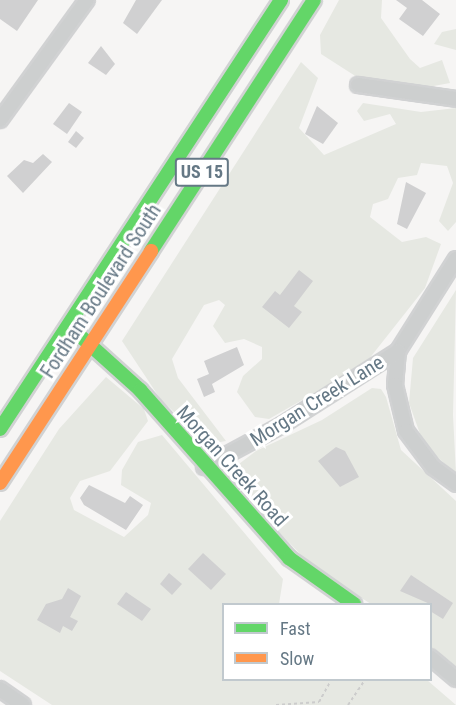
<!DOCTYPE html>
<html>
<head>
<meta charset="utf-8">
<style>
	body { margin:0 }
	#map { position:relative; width:456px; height:705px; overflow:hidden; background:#f6f5f4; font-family:"Roboto Condensed",sans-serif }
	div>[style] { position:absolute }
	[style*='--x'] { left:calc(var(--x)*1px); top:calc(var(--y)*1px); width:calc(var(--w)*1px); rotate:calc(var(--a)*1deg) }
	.green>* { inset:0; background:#e6e8e2 }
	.building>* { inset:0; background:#d0d0d1 }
	.path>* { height:2px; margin-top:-1px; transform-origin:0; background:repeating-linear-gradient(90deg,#ccc 0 3px,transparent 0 6px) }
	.roads { filter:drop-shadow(2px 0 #d1d2d3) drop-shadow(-2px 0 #d1d2d3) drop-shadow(0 2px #d1d2d3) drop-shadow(0 -2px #d1d2d3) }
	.street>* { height:14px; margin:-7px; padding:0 7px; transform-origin:7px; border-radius:7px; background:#cdcfcf }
	.fast>* { height:14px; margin:-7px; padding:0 7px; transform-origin:7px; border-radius:7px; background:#63d668 }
	.slow>* { height:14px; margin:-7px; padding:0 7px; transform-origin:7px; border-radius:7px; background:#ff974d }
	span { translate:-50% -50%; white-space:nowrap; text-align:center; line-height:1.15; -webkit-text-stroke:6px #fff; paint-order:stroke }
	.shield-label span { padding:2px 4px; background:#fff; border:2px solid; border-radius:4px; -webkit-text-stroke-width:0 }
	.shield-label { font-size:18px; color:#657885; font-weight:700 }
	.street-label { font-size:20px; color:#657885 }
	.legend { position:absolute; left:222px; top:603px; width:210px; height:78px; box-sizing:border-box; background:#fff; border:2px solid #c1c9ce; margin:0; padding:8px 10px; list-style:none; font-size:18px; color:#657885 }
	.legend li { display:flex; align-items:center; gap:12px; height:30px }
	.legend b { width:30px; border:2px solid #c1c9ce }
</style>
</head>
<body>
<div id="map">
	<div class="green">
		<div style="clip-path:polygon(339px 0,382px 0,381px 18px,410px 59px,420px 68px,442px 60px,450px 83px,428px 87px,360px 79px,321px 54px,320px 35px)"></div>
		<div style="clip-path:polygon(456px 29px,456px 50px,434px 44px,442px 32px)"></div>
		<div style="clip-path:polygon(301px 62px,318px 78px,299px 128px,324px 155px,396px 124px,390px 114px,364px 121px,357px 111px,363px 103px,421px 112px,456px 108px,456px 222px,448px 231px,439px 221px,453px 183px,447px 166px,421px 163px,417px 175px,398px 178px,388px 199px,373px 204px,370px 217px,402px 242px,426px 237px,441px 244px,425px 288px,365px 364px,269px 419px,255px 417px,237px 392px,243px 376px,262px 359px,262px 347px,244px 339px,225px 343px,213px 326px,225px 305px,219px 300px,204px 305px,172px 359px,178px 378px,226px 441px,209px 444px,161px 400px,122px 341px)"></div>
		<div style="clip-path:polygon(456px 290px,453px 415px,456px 474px,424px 445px,409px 403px,413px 358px)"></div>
		<div style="clip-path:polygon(106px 377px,144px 409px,148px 421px,110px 471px,80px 481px,70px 498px,74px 510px,124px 537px,148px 515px,151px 503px,121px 485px,122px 470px,138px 442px,162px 435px,283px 579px,279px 604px,224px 604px,224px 680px,427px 680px,456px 705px,52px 705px,0 671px,0 521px,59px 429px)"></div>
		<div style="clip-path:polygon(372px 388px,381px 389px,386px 397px,401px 450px,456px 501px,456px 667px,431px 647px,430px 604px,371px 604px,314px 568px,234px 486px,235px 467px,256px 451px,322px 420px)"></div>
	</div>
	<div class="building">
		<div style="clip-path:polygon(0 0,38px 0,17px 31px,0 19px)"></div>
		<div style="clip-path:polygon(136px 0,162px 0,137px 34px,123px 23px)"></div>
		<div style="clip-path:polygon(396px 0,422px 0,440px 14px,423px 36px,399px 19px,407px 8px)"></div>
		<div style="clip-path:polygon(101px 46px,115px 64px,106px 75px,88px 63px)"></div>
		<div style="clip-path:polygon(69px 103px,82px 112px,67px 134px,53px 124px)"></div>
		<div style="clip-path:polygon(317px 106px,338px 123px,323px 144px,305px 134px)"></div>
		<div style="clip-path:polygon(76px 131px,84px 138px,76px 148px,68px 142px)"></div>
		<div style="clip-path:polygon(43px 154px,52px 162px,23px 193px,7px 176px,24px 160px,33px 163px)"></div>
		<div style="clip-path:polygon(406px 182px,426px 193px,407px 229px,397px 224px)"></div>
		<div style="clip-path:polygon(299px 270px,313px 281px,294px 306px,302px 312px,289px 328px,262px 307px,275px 291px,280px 295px)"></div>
		<div style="clip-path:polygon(237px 347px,244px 365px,212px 384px,215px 392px,204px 397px,197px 379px,209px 374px,204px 361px)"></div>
		<div style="clip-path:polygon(336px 447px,345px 451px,359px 477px,340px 487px,318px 461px)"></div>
		<div style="clip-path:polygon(89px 485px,125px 503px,130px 496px,143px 505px,126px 530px,84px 505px,80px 498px)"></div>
		<div style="clip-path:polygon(203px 553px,226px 574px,211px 590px,188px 569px)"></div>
		<div style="clip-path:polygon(169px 573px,182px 584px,172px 595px,160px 584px)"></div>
		<div style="clip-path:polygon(411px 575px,453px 603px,443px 619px,430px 611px,430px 604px,400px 591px)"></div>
		<div style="clip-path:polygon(68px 588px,81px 596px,70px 617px,78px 621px,72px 631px,63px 626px,60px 633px,37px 620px,46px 604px,62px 599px)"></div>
		<div style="clip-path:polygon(126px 592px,151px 609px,142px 621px,117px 604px)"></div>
	</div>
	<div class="path">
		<div style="--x:276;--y:705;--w:43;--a:-4"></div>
		<div style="--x:319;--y:702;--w:25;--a:-61"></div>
		<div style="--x:348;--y:705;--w:30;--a:-56"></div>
	</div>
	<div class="roads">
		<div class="street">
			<div style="--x:358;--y:85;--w:99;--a:8.1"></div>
			<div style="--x:0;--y:120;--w:148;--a:-54.1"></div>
			<div style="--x:456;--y:259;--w:109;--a:122.2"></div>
			<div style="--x:398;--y:351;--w:34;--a:95"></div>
			<div style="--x:395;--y:385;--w:47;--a:76.6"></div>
			<div style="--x:406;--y:431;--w:45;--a:53.1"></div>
			<div style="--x:433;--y:467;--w:29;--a:36"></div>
			<div style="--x:204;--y:467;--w:89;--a:-28.3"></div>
			<div style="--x:282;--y:425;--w:138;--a:-32.5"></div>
			<div style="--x:430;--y:657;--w:34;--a:40"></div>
			<div style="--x:0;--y:689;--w:28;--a:35"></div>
		</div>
		<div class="fast">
			<div style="--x:151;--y:251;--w:299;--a:-57"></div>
			<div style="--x:69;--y:326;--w:96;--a:42"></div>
			<div style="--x:140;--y:390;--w:225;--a:48.4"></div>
			<div style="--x:289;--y:558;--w:80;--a:35.3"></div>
			<div style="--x:0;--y:429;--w:513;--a:-56.77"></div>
		</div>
		<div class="slow">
			<div style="--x:0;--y:483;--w:277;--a:-56.9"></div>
		</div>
	</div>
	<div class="shield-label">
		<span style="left:202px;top:172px">US 15</span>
	</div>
	<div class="street-label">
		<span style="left:101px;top:291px;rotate:-57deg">Fordham Boulevard South</span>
		<span style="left:317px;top:401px;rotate:-32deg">Morgan Creek Lane</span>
		<span style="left:232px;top:466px;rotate:48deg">Morgan Creek Road</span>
	</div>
	<ul class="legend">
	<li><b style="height:8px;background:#63d668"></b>Fast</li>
	<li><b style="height:8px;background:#ff974d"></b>Slow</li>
	</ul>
</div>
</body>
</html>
